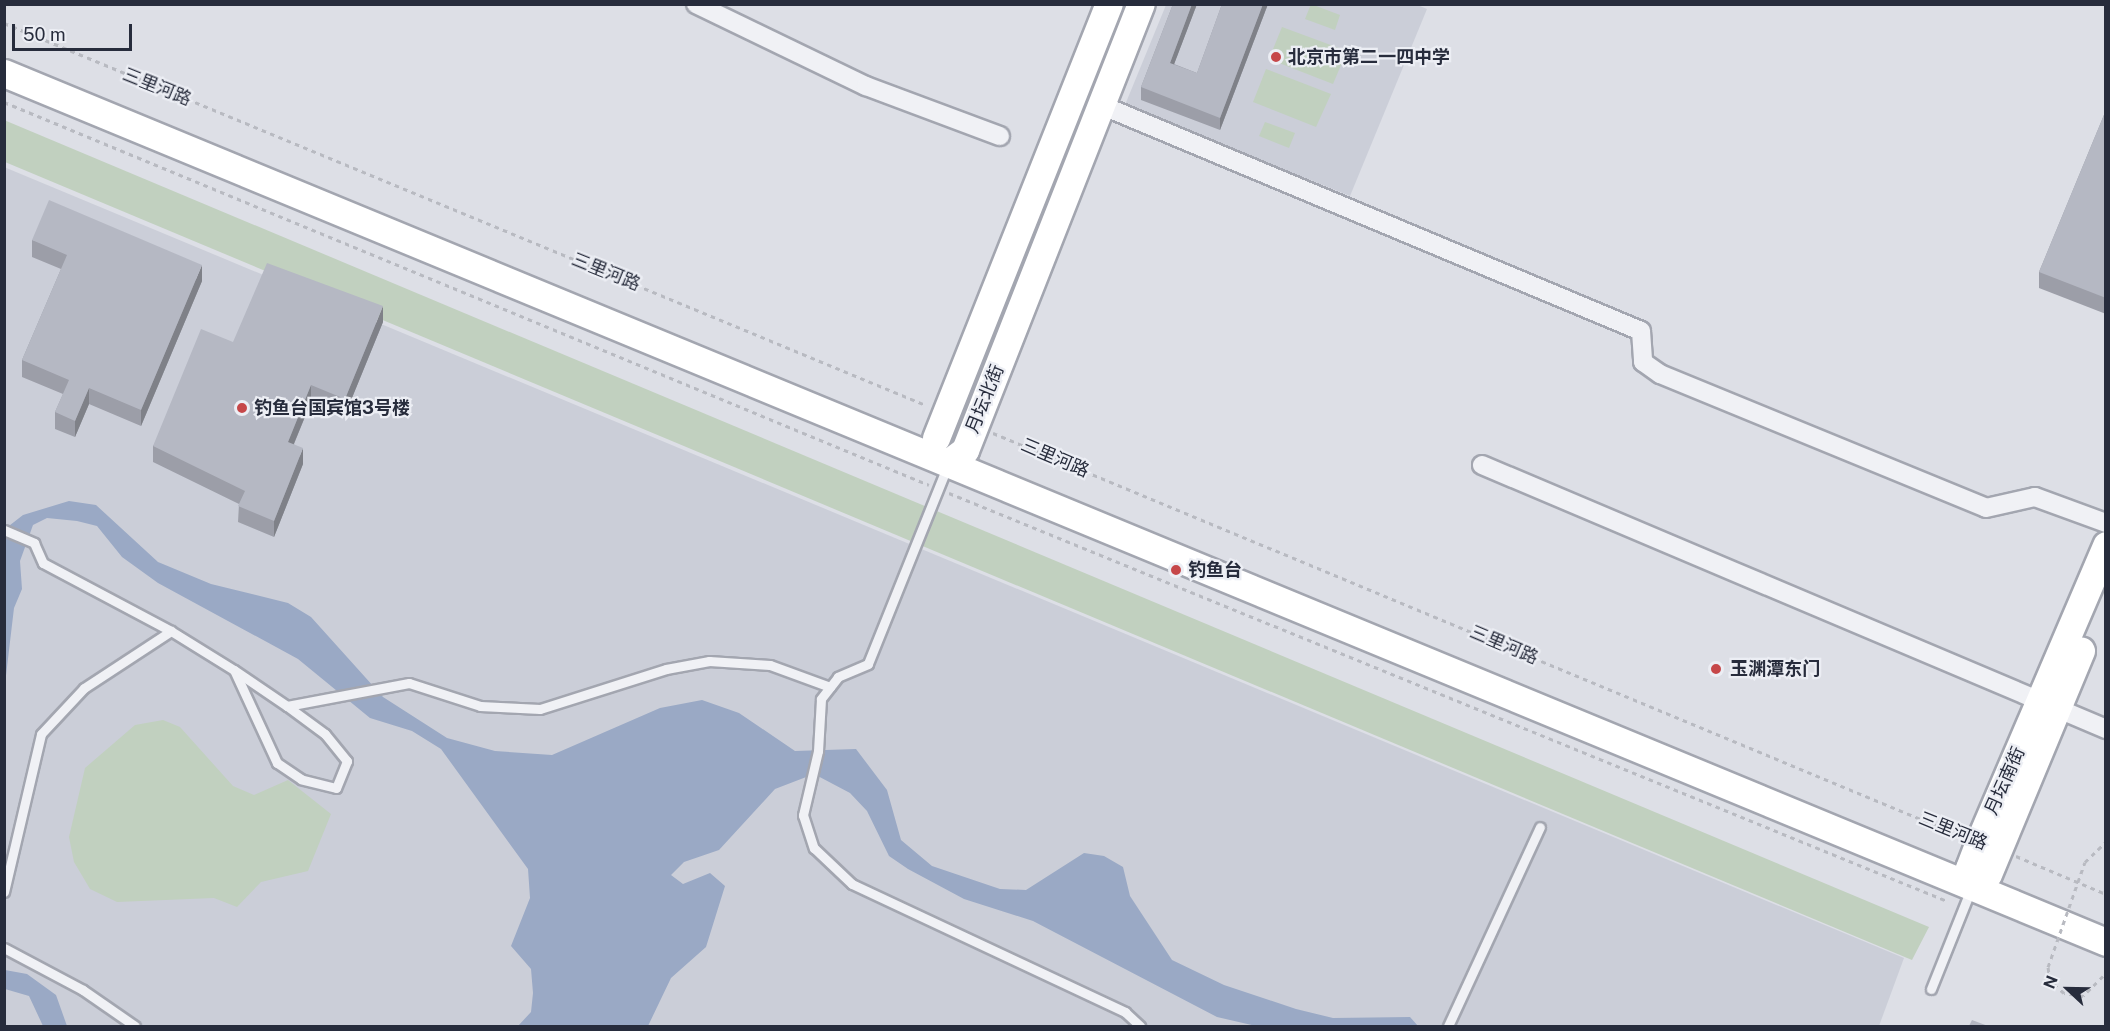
<!DOCTYPE html>
<html>
<head>
<meta charset="utf-8">
<style>
	body { margin:0 }
	#map { position:relative; width:2110px; height:1031px; overflow:hidden; background:#dddfe6; font-family:"Public Sans","Noto Sans SC",sans-serif }
	div>[style] { position:absolute }
	[style*='--x'] { left:calc(var(--x)*1px); top:calc(var(--y)*1px); width:calc(var(--w)*1px); rotate:calc(var(--a)*1deg) }
	.built>* { inset:0; background:#cbced8 }
	.green>* { inset:0; background:#c1d0bf }
	.water>* { inset:0; background:#9aa9c5 }
	.path>* { height:3px; margin-top:-1.5px; transform-origin:0; background:repeating-linear-gradient(90deg,#b8bac1 0 4.5px,transparent 0 9px) }
	.roads { filter:drop-shadow(2px 0 #a3a6b0) drop-shadow(-2px 0 #a3a6b0) drop-shadow(0 2px #a3a6b0) drop-shadow(0 -2px #a3a6b0) }
	.service>* { height:9px; margin:-4.5px; padding:0 4.5px; transform-origin:4.5px; border-radius:4.5px; background:#f0f1f5 }
	.minor>* { height:18px; margin:-9px; padding:0 9px; transform-origin:9px; border-radius:9px; background:#f0f1f5 }
	.secondary>* { height:27px; margin:-13.5px; padding:0 13.5px; transform-origin:13.5px; border-radius:13.5px; background:#fff }
	.path-bridge>* { height:3px; margin-top:-1.5px; transform-origin:0; background:repeating-linear-gradient(90deg,#b8bac1 0 4.5px,transparent 0 9px) }
	.wall>* { inset:0; background:#9c9ea8 }
	.shaded-wall>* { inset:0; background:#7f8188 }
	.building>* { inset:0; background:#b5b8c3 }
	.dots>* { width:16px; height:16px; translate:-50% -50%; box-sizing:border-box; border:3px solid #eceef4; border-radius:50% }
	span { translate:-50% -50%; white-space:nowrap; text-align:center; line-height:1.15; -webkit-text-stroke:4.5px #eceef4; paint-order:stroke }
	.poi-label { font-size:18px; color:#272c3c; font-weight:700 }
	.left { translate:0 -50%; text-align:left }
	.street-label { font-size:18px; color:#272c3c }
	.frame { position:absolute; inset:0; border:6px solid #272c3c; pointer-events:none }
	.north { position:absolute; left:2038px; top:959px; width:60px; height:60px; -webkit-text-stroke:4px #eceef4; paint-order:stroke; rotate:292deg; font-size:16px; font-weight:700; line-height:24px; text-align:center; color:#272c3c }
	.north::after { content:''; display:block; margin:auto; width:21px; height:27px; background:#272c3c; clip-path:polygon(50% 0,100% 100%,50% 72%,0 100%) }
	.scale { position:absolute; left:12px; top:24px; width:120px; height:27px; box-sizing:border-box; border:3px solid #272c3c; border-top:0; padding-left:8px; font-size:18px; line-height:21px; white-space:nowrap; color:#272c3c; -webkit-text-stroke:4px #eceef4; paint-order:stroke }
</style>
</head>
<body>
<div id="map">
	<div class="built">
		<div style="clip-path:polygon(1415px 4px,1427px 9px,1350px 196px,1125px 105px,1166px 5px)"></div>
		<div style="clip-path:polygon(4px 167px,1904px 958px,1879px 1026px,5px 1026px)"></div>
	</div>
	<div class="green">
		<div style="clip-path:polygon(1311px 4px,1340px 15px,1335px 30px,1305px 19px)"></div>
		<div style="clip-path:polygon(1282px 27px,1347px 51px,1333px 84px,1269px 59px)"></div>
		<div style="clip-path:polygon(1266px 69px,1331px 94px,1316px 127px,1253px 102px)"></div>
		<div style="clip-path:polygon(4px 120px,1929px 927px,1912px 960px,5px 162px)"></div>
		<div style="clip-path:polygon(1265px 122px,1295px 133px,1289px 148px,1259px 136px)"></div>
		<div style="clip-path:polygon(163px 720px,180px 727px,233px 786px,254px 795px,288px 780px,331px 814px,308px 871px,261px 882px,237px 907px,214px 898px,117px 902px,90px 889px,74px 862px,69px 837px,85px 768px,135px 725px)"></div>
	</div>
	<div class="water">
		<div style="clip-path:polygon(69px 501px,96px 505px,158px 562px,211px 584px,288px 603px,311px 617px,383px 697px,447px 738px,495px 751px,552px 755px,660px 708px,702px 700px,739px 713px,795px 751px,856px 749px,887px 790px,901px 840px,932px 866px,1000px 889px,1026px 890px,1084px 853px,1104px 856px,1123px 867px,1130px 896px,1172px 960px,1224px 985px,1296px 1009px,1333px 1018px,1410px 1017px,1418px 1026px,1256px 1026px,1217px 1017px,1033px 921px,964px 899px,908px 869px,889px 856px,867px 811px,850px 793px,814px 774px,775px 789px,719px 850px,684px 862px,671px 875px,683px 884px,710px 873px,725px 886px,706px 947px,671px 978px,648px 1026px,518px 1026px,531px 1012px,533px 993px,531px 969px,511px 946px,530px 898px,528px 869px,441px 749px,412px 731px,370px 718px,298px 659px,158px 583px,122px 557px,97px 526px,77px 521px,47px 518px,33px 525px,20px 561px,22px 589px,14px 608px,5px 684px,5px 529px,23px 515px)"></div>
		<div style="clip-path:polygon(5px 970px,27px 974px,56px 995px,67px 1026px,43px 1026px,29px 996px,5px 989px)"></div>
	</div>
	<div class="path">
		<div style="--x:4;--y:23;--w:998;--a:22.51"></div>
		<div style="--x:4;--y:102;--w:1001;--a:22.49"></div>
		<div style="--x:993;--y:433;--w:1046;--a:22.59"></div>
		<div style="--x:949;--y:493;--w:1076;--a:22.23"></div>
		<div style="--x:2016;--y:856;--w:98;--a:22.9"></div>
	</div>
	<div class="roads">
		<div class="service">
			<div style="--x:947;--y:467;--w:212;--a:111.9"></div>
			<div style="--x:868;--y:664;--w:33;--a:157"></div>
			<div style="--x:838;--y:677;--w:28;--a:128"></div>
			<div style="--x:821;--y:699;--w:52;--a:93.3"></div>
			<div style="--x:818;--y:751;--w:66;--a:103.2"></div>
			<div style="--x:803;--y:815;--w:35;--a:72"></div>
			<div style="--x:814;--y:848;--w:52;--a:43.5"></div>
			<div style="--x:852;--y:884;--w:302;--a:25.1"></div>
			<div style="--x:1125;--y:1012;--w:21;--a:43"></div>
			<div style="--x:4;--y:530;--w:33;--a:23"></div>
			<div style="--x:34;--y:543;--w:22;--a:66"></div>
			<div style="--x:43;--y:563;--w:145;--a:28"></div>
			<div style="--x:171;--y:631;--w:74;--a:31.8"></div>
			<div style="--x:234;--y:670;--w:64;--a:34.2"></div>
			<div style="--x:287;--y:706;--w:47;--a:36.4"></div>
			<div style="--x:325;--y:734;--w:35;--a:51"></div>
			<div style="--x:347;--y:761;--w:29;--a:112"></div>
			<div style="--x:336;--y:788;--w:36;--a:-166"></div>
			<div style="--x:301;--y:779;--w:29;--a:-146"></div>
			<div style="--x:277;--y:763;--w:102;--a:-114.8"></div>
			<div style="--x:287;--y:706;--w:124;--a:-10.7"></div>
			<div style="--x:409;--y:683;--w:75;--a:17.9"></div>
			<div style="--x:480;--y:706;--w:60;--a:2.9"></div>
			<div style="--x:540;--y:709;--w:132;--a:-17.6"></div>
			<div style="--x:666;--y:669;--w:44;--a:-10.5"></div>
			<div style="--x:709;--y:661;--w:61;--a:3.8"></div>
			<div style="--x:770;--y:665;--w:64;--a:20.1"></div>
			<div style="--x:4;--y:892;--w:162;--a:-76.8"></div>
			<div style="--x:41;--y:734;--w:63;--a:-46.9"></div>
			<div style="--x:84;--y:688;--w:104;--a:-33.2"></div>
			<div style="--x:4;--y:948;--w:89;--a:28"></div>
			<div style="--x:83;--y:990;--w:63;--a:34.7"></div>
			<div style="--x:1931;--y:989;--w:108;--a:-68.2"></div>
			<div style="--x:1448;--y:1026;--w:219;--a:-65.2"></div>
		</div>
		<div class="minor">
			<div style="--x:696;--y:4;--w:189;--a:25.8"></div>
			<div style="--x:866;--y:86;--w:143;--a:20.5"></div>
			<div style="--x:1101;--y:105;--w:585;--a:22.71"></div>
			<div style="--x:1641;--y:331;--w:31;--a:86"></div>
			<div style="--x:1643;--y:362;--w:21;--a:35"></div>
			<div style="--x:1660;--y:374;--w:352;--a:22.3"></div>
			<div style="--x:1986;--y:508;--w:50;--a:-12.7"></div>
			<div style="--x:2035;--y:497;--w:76;--a:20.1"></div>
			<div style="--x:1482;--y:465;--w:678;--a:22.93"></div>
		</div>
		<div class="secondary">
			<div style="--x:4;--y:73;--w:2275;--a:22.46"></div>
			<div style="--x:936;--y:438;--w:467;--a:-68.3"></div>
			<div style="--x:949;--y:462;--w:20;--a:-37"></div>
			<div style="--x:965;--y:450;--w:479;--a:-68.5"></div>
			<div style="--x:1972;--y:885;--w:17;--a:-100"></div>
			<div style="--x:1969;--y:868;--w:28;--a:-69"></div>
			<div style="--x:1979;--y:842;--w:323;--a:-66.8"></div>
			<div style="--x:1972;--y:885;--w:19;--a:-35"></div>
			<div style="--x:1988;--y:874;--w:242;--a:-67.4"></div>
		</div>
	</div>
	<div class="path-bridge">
		<div style="--x:2103;--y:976;--w:28;--a:135"></div>
		<div style="--x:2083;--y:996;--w:19;--a:-171"></div>
		<div style="--x:2064;--y:993;--w:18;--a:-139"></div>
		<div style="--x:2050;--y:981;--w:14;--a:-98"></div>
		<div style="--x:2048;--y:967;--w:111;--a:-70.6"></div>
		<div style="--x:2085;--y:862;--w:29;--a:-44"></div>
	</div>
	<div class="wall">
		<div style="clip-path:polygon(1173px 4px,1197px 4px,1174px 64px,1197px 73px,1222px 4px,1268px 4px,1220px 130px,1141px 100px,1141px 87px)"></div>
		<div style="clip-path:polygon(2106px 110px,2106px 314px,2039px 288px,2039px 272px)"></div>
		<div style="clip-path:polygon(32px 240px,202px 281px,141px 426px,89px 404px,75px 437px,55px 429px,55px 412px,63px 394px,22px 377px,22px 360px,61px 269px,32px 257px)"></div>
		<div style="clip-path:polygon(383px 322px,345px 415px,311px 402px,294px 444px,303px 464px,274px 537px,238px 522px,239px 504px,153px 462px,153px 446px,233px 342px)"></div>
	</div>
	<div class="shaded-wall">
		<div style="clip-path:polygon(1192px 4px,1197px 4px,1170px 75px,1170px 63px)"></div>
		<div style="clip-path:polygon(1263px 4px,1268px 4px,1220px 130px,1220px 118px)"></div>
		<div style="clip-path:polygon(202px 265px,202px 281px,141px 426px,141px 410px)"></div>
		<div style="clip-path:polygon(383px 306px,383px 322px,345px 415px,345px 399px)"></div>
		<div style="clip-path:polygon(311px 385px,311px 402px,288px 458px,288px 442px)"></div>
		<div style="clip-path:polygon(89px 388px,89px 404px,75px 437px,75px 421px)"></div>
		<div style="clip-path:polygon(303px 448px,303px 464px,274px 537px,274px 521px)"></div>
	</div>
	<div class="building">
		<div style="clip-path:polygon(1173px 4px,1192px 4px,1170px 63px,1197px 73px,1222px 4px,1263px 4px,1220px 118px,1141px 87px)"></div>
		<div style="clip-path:polygon(2106px 110px,2106px 298px,2039px 272px)"></div>
		<div style="clip-path:polygon(49px 200px,202px 265px,141px 410px,89px 388px,75px 421px,55px 412px,69px 380px,22px 360px,67px 255px,32px 240px)"></div>
		<div style="clip-path:polygon(267px 263px,383px 306px,345px 399px,311px 385px,288px 442px,303px 448px,274px 521px,238px 506px,245px 491px,153px 446px,201px 329px,233px 342px)"></div>
		<div style="clip-path:polygon(1972px 1020px,1988px 1026px,1969px 1026px)"></div>
	</div>
	<div class="dots">
		<div style="left:1276px;top:57px;background:#c64749"></div>
		<div style="left:242px;top:408px;background:#c64749"></div>
		<div style="left:1176px;top:570px;background:#c64749"></div>
		<div style="left:1716px;top:669px;background:#c64749"></div>
	</div>
	<div class="poi-label">
		<span class="left" style="left:1288px;top:57px">北京市第二一四中学</span>
		<span class="left" style="left:254px;top:408px">钓鱼台国宾馆3号楼</span>
		<span class="left" style="left:1188px;top:570px">钓鱼台</span>
		<span class="left" style="left:1730px;top:669px">玉渊潭东门</span>
	</div>
	<div class="street-label">
		<span style="left:157px;top:87px;rotate:22deg">三里河路</span>
		<span style="left:606px;top:272px;rotate:22deg">三里河路</span>
		<span style="left:985px;top:399px;rotate:-68deg">月坛北街</span>
		<span style="left:1055px;top:458px;rotate:23deg">三里河路</span>
		<span style="left:1504px;top:645px;rotate:23deg">三里河路</span>
		<span style="left:2005px;top:781px;rotate:-66deg">月坛南街</span>
		<span style="left:1953px;top:831px;rotate:22deg">三里河路</span>
	</div>
	<div class="frame"></div>
	<div class="north">N</div>
	<div class="scale">50 m</div>
</div>
</body>
</html>
